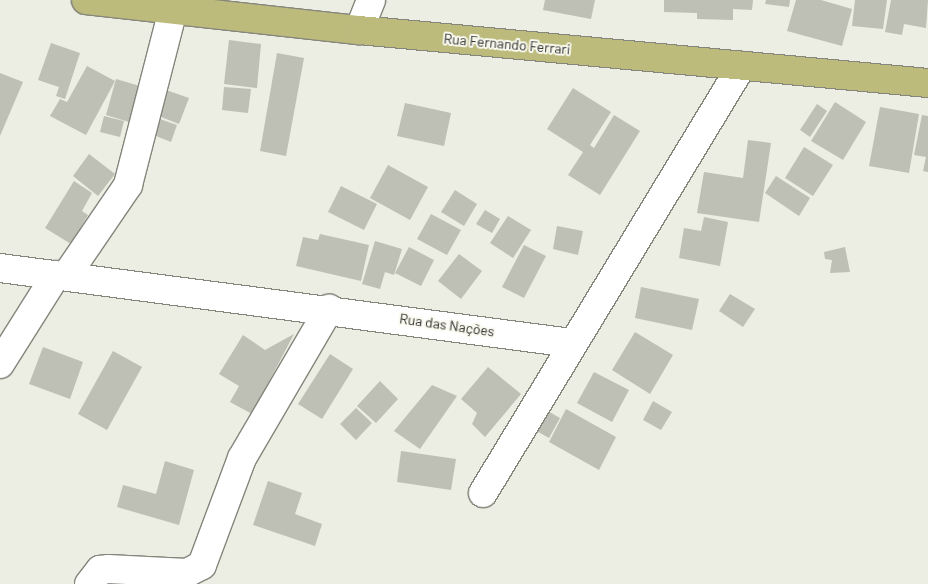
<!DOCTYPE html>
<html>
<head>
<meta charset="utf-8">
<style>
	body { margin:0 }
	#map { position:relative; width:928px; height:584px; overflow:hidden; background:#ecede3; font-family:Barlow,sans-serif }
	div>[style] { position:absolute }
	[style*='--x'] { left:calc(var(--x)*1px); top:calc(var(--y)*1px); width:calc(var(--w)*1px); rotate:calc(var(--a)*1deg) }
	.building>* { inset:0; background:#bebfb5 }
	.roads { filter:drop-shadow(1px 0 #85857c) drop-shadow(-1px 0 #85857c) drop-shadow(0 1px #85857c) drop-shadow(0 -1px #85857c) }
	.minor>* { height:28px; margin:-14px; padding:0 14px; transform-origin:14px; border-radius:14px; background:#fff }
	.major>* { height:28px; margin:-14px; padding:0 14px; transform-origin:14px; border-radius:14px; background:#bcbb7c }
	span { translate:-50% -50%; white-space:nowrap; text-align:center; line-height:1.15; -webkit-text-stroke:4px #fafaf0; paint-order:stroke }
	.street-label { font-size:14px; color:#2c2c29 }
</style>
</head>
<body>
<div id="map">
	<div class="building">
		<div style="clip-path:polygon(545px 0,595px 0,591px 19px,543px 10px)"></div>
		<div style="clip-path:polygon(664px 0,753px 0,752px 10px,733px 9px,733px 20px,697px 19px,697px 13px,664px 12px)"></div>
		<div style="clip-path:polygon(766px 0,790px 0,789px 7px,765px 4px)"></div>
		<div style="clip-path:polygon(796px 0,821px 0,852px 9px,842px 46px,787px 31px)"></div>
		<div style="clip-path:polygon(855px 0,887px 0,883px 29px,852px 26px)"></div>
		<div style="clip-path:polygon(891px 0,928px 0,926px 28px,904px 24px,902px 35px,885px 32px)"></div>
		<div style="clip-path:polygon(229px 40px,261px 44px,257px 88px,224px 84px)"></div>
		<div style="clip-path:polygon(51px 43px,80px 53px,65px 99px,56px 96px,59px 87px,38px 80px)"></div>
		<div style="clip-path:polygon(277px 53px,304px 58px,286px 156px,260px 151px)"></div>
		<div style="clip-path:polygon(87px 66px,115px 81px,86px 135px,50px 116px,60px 99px,67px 102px)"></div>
		<div style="clip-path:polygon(0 73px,23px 82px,0 136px)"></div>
		<div style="clip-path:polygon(116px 79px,140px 86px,129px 122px,106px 115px)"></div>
		<div style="clip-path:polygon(224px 87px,251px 89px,248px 113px,222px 110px)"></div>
		<div style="clip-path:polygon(573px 88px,611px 112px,590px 145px,594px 148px,614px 115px,640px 131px,600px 195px,568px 175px,583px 152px,547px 129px)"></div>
		<div style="clip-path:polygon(166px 90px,189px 98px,179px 124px,156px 115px)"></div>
		<div style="clip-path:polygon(835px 102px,866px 122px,843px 160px,811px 141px)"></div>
		<div style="clip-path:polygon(405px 103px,451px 113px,444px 146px,397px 136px)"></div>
		<div style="clip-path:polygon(817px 104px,827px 111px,810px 137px,800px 130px)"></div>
		<div style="clip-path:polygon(880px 107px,919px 114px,909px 173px,869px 166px)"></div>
		<div style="clip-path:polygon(922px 115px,928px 116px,928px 172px,923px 171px,926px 157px,914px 155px)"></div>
		<div style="clip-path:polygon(104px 116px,124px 121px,120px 137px,100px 132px)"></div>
		<div style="clip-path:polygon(157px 118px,177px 125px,171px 142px,151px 134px)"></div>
		<div style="clip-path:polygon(748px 140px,771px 143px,759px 222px,697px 213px,704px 172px,743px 178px)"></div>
		<div style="clip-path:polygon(804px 147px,833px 165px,813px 196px,785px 178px)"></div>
		<div style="clip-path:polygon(89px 154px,115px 174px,98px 196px,73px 176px)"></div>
		<div style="clip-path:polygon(388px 165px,428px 187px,410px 220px,370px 198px)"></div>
		<div style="clip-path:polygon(776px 176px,810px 198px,799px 216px,765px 193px)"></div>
		<div style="clip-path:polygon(74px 181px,92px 193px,82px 211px,88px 215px,71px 244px,45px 228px)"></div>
		<div style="clip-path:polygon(341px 186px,377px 204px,364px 230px,328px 212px)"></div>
		<div style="clip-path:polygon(455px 190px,477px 204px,464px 226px,441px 212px)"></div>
		<div style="clip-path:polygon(485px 210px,500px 219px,492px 233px,476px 224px)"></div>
		<div style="clip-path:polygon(431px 214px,461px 230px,447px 255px,417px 239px)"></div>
		<div style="clip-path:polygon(508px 216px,531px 230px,513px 258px,490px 243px)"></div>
		<div style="clip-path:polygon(704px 217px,728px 222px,720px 266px,679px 258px,684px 228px,701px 231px)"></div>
		<div style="clip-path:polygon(557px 226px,583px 231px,578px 255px,553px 249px)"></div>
		<div style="clip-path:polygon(320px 234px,369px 245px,361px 281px,296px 266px,303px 237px,318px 240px)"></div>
		<div style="clip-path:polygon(375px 241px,402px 249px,394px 275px,385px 272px,380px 289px,362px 284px)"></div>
		<div style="clip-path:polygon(524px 245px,546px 256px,524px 298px,502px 287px)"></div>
		<div style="clip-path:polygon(409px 247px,434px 260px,421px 286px,395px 273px)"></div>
		<div style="clip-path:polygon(845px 247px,850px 272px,830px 273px,832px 260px,825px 259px,824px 252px)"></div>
		<div style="clip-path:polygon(459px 254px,482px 271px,461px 299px,438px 281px)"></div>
		<div style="clip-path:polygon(641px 287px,699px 299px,692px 330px,635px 318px)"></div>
		<div style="clip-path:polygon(730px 294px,755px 309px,743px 327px,719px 311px)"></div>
		<div style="clip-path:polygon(635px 332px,673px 355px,650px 394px,612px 370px)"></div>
		<div style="clip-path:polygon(294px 334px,252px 414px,230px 402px,239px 386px,219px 374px,243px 335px,265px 350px)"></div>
		<div style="clip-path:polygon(43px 347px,83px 362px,70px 399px,29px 384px)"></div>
		<div style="clip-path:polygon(113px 351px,142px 367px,107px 430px,78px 414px)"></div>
		<div style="clip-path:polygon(330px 354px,353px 369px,322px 419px,298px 404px)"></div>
		<div style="clip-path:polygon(488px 367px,521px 394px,485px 437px,472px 424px,477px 413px,461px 399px)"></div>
		<div style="clip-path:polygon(594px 372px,629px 390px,612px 422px,577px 403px)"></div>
		<div style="clip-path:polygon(380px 381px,398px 399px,376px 423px,357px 406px)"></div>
		<div style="clip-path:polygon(432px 385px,457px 396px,420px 449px,394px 431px)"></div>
		<div style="clip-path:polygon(653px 401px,672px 412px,661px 430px,643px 420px)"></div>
		<div style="clip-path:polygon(356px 408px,372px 423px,356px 440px,340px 424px)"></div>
		<div style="clip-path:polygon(566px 409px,616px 437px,599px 470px,549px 442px)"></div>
		<div style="clip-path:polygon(546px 410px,560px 418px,549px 438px,535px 430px)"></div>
		<div style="clip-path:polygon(401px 451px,456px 459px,451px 490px,397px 482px)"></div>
		<div style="clip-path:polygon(165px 461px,194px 470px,179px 525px,117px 507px,123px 485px,156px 494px)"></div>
		<div style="clip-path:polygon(268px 481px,302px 493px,295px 514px,322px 524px,315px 546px,253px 525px)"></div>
	</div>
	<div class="roads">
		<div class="minor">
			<div style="--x:359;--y:30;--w:32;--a:-68"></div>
			<div style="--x:0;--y:268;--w:576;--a:7.48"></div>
			<div style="--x:66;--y:276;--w:110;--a:-55.7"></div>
			<div style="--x:128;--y:185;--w:181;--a:-75.6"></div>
			<div style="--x:0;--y:364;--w:105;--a:-57.8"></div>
			<div style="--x:483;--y:493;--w:499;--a:-58.8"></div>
			<div style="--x:89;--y:584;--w:18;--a:-52"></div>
			<div style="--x:100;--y:570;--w:8;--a:-7"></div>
			<div style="--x:108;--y:569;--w:79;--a:2.9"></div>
			<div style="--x:187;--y:573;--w:17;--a:-28"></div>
			<div style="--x:202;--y:565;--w:114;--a:-69.5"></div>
			<div style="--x:242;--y:458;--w:173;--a:-59.7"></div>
		</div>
		<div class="major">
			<div style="--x:86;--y:0;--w:275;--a:6.3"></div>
			<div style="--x:359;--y:30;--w:571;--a:5.32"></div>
		</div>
	</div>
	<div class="street-label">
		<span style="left:507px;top:44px;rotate:5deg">Rua Fernando Ferrari</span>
		<span style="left:447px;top:325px;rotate:8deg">Rua das Nações</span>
	</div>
</div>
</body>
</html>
